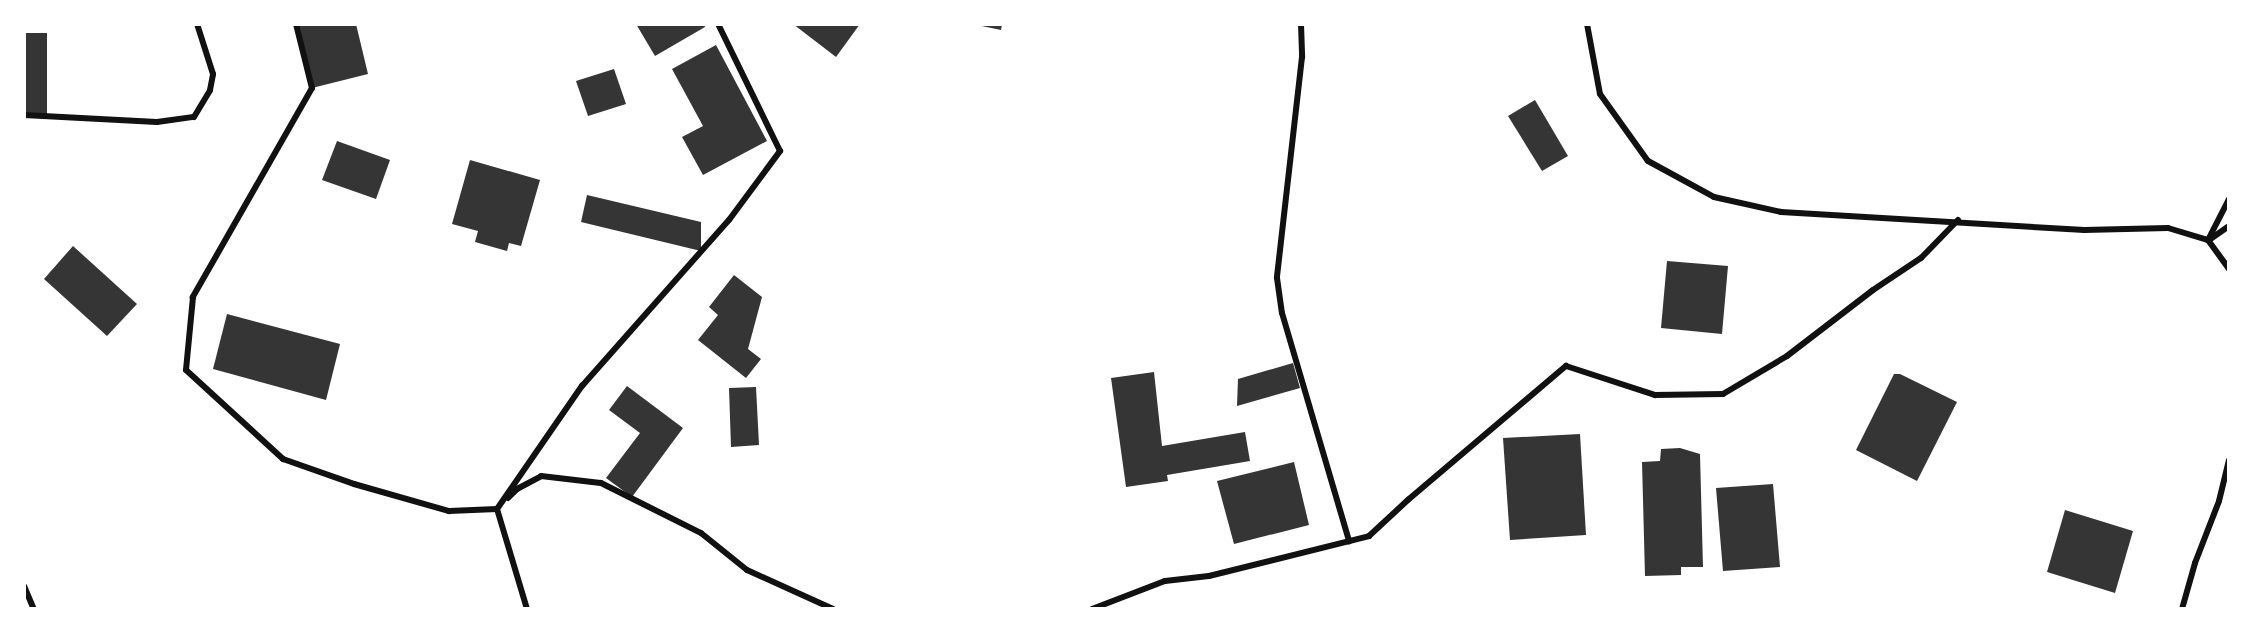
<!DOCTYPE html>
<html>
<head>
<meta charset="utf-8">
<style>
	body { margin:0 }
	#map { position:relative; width:2253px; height:633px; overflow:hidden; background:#fff; font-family:Barlow,sans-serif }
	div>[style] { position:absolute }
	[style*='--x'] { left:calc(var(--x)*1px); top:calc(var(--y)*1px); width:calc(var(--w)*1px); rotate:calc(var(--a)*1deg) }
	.building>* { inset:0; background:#353535 }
	.minor>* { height:6px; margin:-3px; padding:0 3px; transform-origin:3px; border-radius:3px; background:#111 }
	span { translate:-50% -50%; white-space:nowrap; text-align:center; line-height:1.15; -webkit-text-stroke:6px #fff; paint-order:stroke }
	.frame { position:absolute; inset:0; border:26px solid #fff; pointer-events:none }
</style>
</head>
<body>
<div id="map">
	<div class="building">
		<div style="clip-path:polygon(295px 24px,356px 24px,368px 74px,312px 88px)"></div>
		<div style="clip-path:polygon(636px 24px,704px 24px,705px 27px,655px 56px)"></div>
		<div style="clip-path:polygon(793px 24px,860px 24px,836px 57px)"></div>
		<div style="clip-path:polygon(972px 24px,1002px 24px,1001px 30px)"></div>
		<div style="clip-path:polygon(24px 33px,47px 33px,47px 116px,24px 115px)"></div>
		<div style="clip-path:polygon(716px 45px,767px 141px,703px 175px,682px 137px,703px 126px,672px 69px)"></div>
		<div style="clip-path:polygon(614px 69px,626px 104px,588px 116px,576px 81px)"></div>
		<div style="clip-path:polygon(1535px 100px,1568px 156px,1542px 171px,1508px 116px)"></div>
		<div style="clip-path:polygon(337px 141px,390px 160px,376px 199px,322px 180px)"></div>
		<div style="clip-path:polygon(470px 160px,540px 180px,521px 246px,509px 243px,507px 251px,475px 242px,478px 231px,452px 224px)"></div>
		<div style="clip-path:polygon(587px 195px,701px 222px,701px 251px,581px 222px)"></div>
		<div style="clip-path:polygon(73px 246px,137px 304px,107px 336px,44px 279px)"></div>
		<div style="clip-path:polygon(1667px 261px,1728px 266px,1722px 334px,1661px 328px)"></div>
		<div style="clip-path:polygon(734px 275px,762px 297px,748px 349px,761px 359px,746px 378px,698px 340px,718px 315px,709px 307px)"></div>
		<div style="clip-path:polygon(227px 314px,340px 344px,326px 400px,213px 369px)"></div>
		<div style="clip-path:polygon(1293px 363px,1300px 388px,1237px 406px,1238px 379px)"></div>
		<div style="clip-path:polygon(1154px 372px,1162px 446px,1245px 432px,1250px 461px,1167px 475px,1168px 481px,1126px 487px,1111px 378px)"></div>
		<div style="clip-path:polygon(1894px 374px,1900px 374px,1957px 402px,1917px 481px,1856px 450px)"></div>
		<div style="clip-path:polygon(627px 386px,683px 428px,632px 497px,606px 478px,640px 433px,609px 410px)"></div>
		<div style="clip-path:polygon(756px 387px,759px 445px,731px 447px,729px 388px)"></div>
		<div style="clip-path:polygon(1580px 434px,1586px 535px,1510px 540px,1503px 438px)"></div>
		<div style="clip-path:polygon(1680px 448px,1700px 454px,1703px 567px,1681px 567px,1681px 575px,1645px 576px,1642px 462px,1660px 461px,1661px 449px)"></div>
		<div style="clip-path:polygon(1294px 462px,1309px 525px,1234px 544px,1217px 481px)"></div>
		<div style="clip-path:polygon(1773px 484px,1780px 567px,1723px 571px,1716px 488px)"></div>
		<div style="clip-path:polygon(2065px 510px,2133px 531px,2115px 593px,2047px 572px)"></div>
	</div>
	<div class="minor">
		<div style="--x:296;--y:24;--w:66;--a:76"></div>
		<div style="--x:312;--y:88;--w:241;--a:119.7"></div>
		<div style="--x:193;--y:297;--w:73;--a:95.5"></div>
		<div style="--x:186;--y:370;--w:132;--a:42.5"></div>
		<div style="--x:283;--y:459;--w:75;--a:19.4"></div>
		<div style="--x:354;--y:484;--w:99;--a:15.9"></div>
		<div style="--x:449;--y:511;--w:48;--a:-2.4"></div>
		<div style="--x:497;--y:509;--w:104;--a:73.3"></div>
		<div style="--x:1301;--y:24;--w:33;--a:88"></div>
		<div style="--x:1302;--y:57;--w:222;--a:96.5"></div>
		<div style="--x:1277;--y:278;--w:35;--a:82"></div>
		<div style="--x:1282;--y:313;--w:238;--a:73.6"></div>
		<div style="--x:1587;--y:24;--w:71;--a:79.5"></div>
		<div style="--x:1600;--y:94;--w:82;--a:54.4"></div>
		<div style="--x:1648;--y:161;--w:75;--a:28.6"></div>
		<div style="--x:1714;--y:197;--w:69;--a:12.6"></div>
		<div style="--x:1781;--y:212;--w:304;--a:3.4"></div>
		<div style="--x:2084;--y:230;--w:84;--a:-1.4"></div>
		<div style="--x:2168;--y:228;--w:42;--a:16.7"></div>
		<div style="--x:2208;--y:240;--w:36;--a:54"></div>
		<div style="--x:24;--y:115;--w:133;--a:3"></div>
		<div style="--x:157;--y:122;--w:37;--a:-8"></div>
		<div style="--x:194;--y:117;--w:31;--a:-59"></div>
		<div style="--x:210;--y:90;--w:16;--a:-79"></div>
		<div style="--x:213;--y:74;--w:52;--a:-107.7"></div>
		<div style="--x:2208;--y:240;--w:46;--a:-62.9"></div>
		<div style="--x:2209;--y:240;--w:24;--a:-35"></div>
		<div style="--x:508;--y:498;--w:13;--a:-45"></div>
		<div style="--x:517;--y:489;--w:27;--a:-28"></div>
		<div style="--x:541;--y:476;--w:60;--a:6.7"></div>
		<div style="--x:601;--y:483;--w:112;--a:26.6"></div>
		<div style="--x:701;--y:533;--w:59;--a:38.8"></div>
		<div style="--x:747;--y:570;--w:94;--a:24.4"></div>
		<div style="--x:497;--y:509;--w:150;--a:-55.4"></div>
		<div style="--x:582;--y:386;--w:222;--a:-48.5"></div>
		<div style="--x:729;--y:220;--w:86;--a:-53.5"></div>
		<div style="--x:780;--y:151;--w:141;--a:-116"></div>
		<div style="--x:24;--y:586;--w:25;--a:67"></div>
		<div style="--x:1092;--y:609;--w:78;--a:-21"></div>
		<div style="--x:1165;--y:581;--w:44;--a:-6.5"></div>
		<div style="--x:1209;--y:576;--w:165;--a:-14"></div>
		<div style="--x:1369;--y:536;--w:54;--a:-42.8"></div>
		<div style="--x:1409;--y:499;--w:206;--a:-40.3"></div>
		<div style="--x:1566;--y:366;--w:94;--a:18"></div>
		<div style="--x:1655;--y:395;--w:68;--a:-0.8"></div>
		<div style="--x:1723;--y:394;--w:74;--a:-30.7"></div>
		<div style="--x:1787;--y:356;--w:108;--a:-37.5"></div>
		<div style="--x:1873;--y:290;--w:58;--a:-33.7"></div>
		<div style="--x:1921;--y:258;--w:53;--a:-45.8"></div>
		<div style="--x:2182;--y:609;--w:48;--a:-74.2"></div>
		<div style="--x:2195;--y:563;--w:66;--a:-68.8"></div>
		<div style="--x:2219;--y:501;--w:42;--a:-76.3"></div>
	</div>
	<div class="frame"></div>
</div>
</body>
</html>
